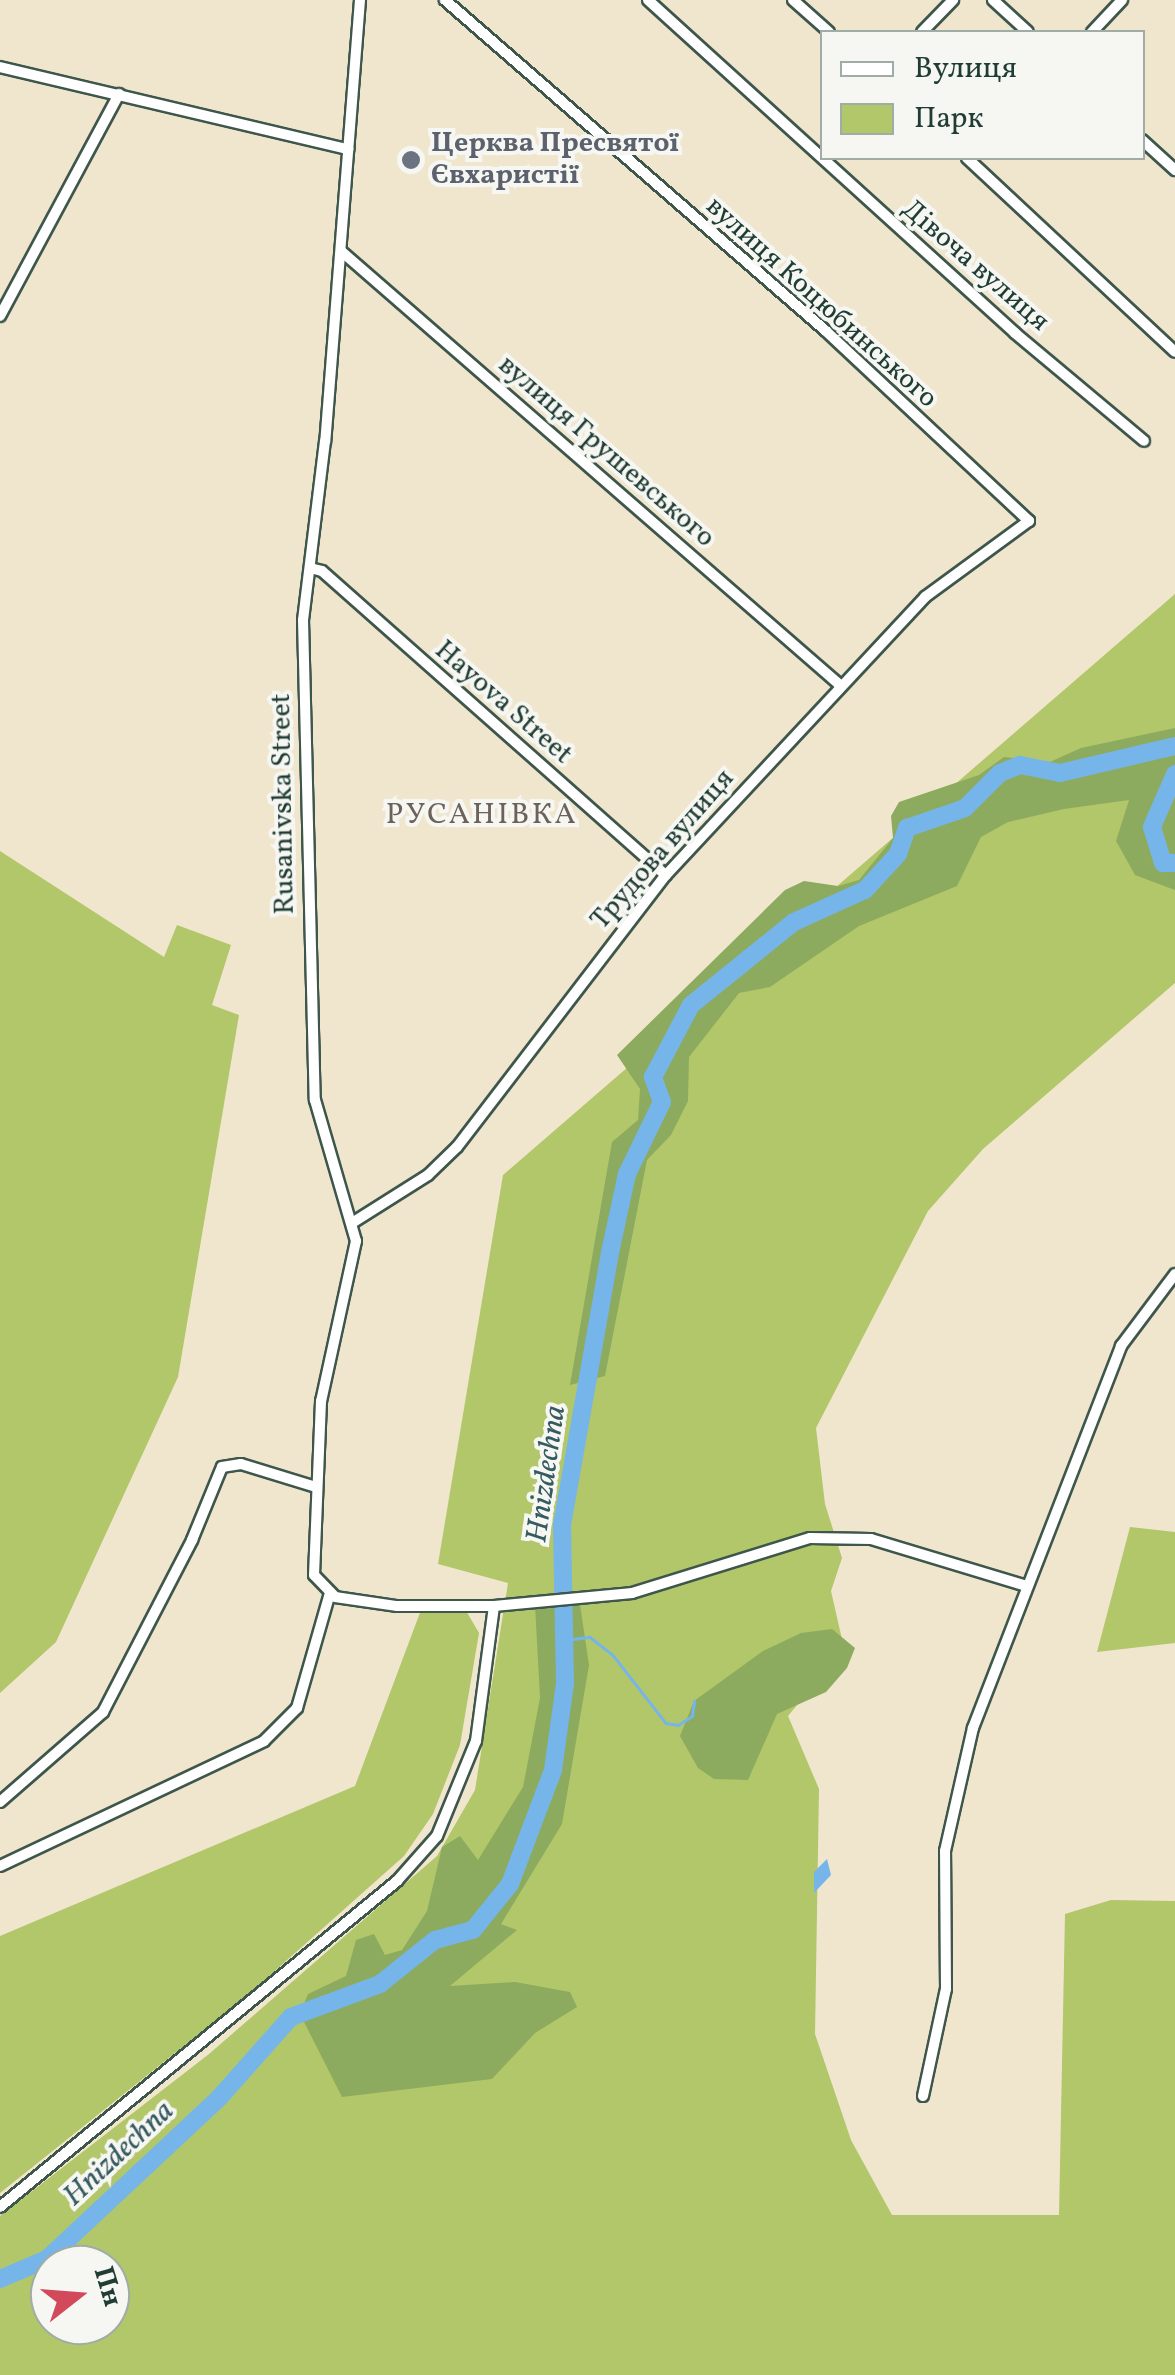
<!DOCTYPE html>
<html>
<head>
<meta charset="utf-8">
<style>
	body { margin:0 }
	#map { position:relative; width:1175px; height:2375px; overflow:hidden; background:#f0e6ce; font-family:Vollkorn,serif }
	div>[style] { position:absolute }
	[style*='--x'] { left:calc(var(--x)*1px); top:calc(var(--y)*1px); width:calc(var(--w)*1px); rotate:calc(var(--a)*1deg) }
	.green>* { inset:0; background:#b2c66a }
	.forest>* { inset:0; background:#8dab5e }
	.water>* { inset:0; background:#76b5e9 }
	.stream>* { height:2.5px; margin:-1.25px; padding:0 1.25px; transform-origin:1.25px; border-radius:1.25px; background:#76b5e9 }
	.river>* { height:18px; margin:-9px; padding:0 9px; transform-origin:9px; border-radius:9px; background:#76b5e9 }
	.roads { filter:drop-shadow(2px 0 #3e564b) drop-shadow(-2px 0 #3e564b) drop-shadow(0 2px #3e564b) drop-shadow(0 -2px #3e564b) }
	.minor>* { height:10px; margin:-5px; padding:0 5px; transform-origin:5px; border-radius:5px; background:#fff }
	.dots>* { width:28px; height:28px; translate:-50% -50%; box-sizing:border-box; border:5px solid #f6f6f2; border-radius:50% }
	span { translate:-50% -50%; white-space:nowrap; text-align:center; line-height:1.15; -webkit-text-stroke:8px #f6f6f2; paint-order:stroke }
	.worship-label { font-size:28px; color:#5b616d; font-weight:700 }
	.left { translate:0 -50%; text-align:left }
	.street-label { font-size:28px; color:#1f3d34 }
	.neighbourhood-label { font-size:30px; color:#6d6259; letter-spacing:2.5px }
	.water-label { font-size:30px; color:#355b61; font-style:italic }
	.legend { position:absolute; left:820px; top:30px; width:325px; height:130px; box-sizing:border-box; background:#f6f6f2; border:2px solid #a0aca6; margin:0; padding:12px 18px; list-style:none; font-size:30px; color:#1f3d34 }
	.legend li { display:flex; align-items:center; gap:20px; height:50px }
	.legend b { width:50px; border:2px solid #a0aca6 }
	.north { position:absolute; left:30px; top:2245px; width:100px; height:100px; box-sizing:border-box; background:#f6f6f2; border:2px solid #a0aca6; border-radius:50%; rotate:73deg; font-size:28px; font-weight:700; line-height:40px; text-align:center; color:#1f3d34 }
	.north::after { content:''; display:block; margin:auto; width:35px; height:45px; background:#d1495b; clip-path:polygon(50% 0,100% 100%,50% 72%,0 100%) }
</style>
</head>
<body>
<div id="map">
	<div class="green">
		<div style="clip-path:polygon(evenodd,1175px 594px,1175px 983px,983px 1149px,928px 1211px,816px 1428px,825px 1504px,842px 1558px,831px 1591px,844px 1648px,788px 1716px,819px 1789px,815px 2034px,851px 2140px,892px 2215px,1059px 2215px,1065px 1914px,1111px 1900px,1175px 1901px,1175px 2375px,0 2375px,0 2216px,209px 2054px,437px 1856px,475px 1790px,508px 1583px,438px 1564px,503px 1175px,1175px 594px,50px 2265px,110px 2265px,110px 2325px,50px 2325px,50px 2265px)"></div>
		<div style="clip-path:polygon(0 851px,164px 957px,177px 925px,231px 945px,212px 1005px,239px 1015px,178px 1377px,56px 1642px,0 1693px)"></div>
		<div style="clip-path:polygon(1130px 1527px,1175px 1532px,1175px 1643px,1097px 1652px)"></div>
		<div style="clip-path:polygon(465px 1609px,479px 1633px,460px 1745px,433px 1814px,404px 1856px,250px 1993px,0 2193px,0 1936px,355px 1786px,421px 1610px)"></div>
	</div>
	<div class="forest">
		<div style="clip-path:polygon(1175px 728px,1175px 890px,1135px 875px,1116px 841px,1129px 800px,1064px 809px,1008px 822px,981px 837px,957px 886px,859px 926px,770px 987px,739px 993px,689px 1057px,688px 1101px,671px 1135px,647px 1160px,605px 1376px,570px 1385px,612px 1142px,638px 1120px,640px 1089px,617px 1055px,785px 890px,804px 881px,838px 886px,859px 880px,893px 838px,891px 816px,899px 802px,979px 775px,1004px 757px,1050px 762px,1081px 748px)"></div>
		<div style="clip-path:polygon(579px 1598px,589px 1665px,562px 1824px,501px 1924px,517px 1930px,450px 1986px,515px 1982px,570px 1992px,577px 2007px,535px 2033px,492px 2079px,342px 2097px,300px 2014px,308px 1994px,346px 1976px,356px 1940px,374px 1934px,385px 1955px,402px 1950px,427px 1911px,442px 1847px,460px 1836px,478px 1860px,523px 1787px,540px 1698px,535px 1605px)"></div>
		<div style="clip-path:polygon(832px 1629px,855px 1648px,847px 1668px,826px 1692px,777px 1714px,748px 1780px,714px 1779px,698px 1768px,680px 1736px,694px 1701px,763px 1651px,801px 1633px)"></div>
	</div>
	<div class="water">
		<div style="clip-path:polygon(827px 1859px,831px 1875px,814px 1893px,814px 1872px)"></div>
	</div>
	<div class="stream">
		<div style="--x:564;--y:1640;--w:26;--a:-7"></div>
		<div style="--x:590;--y:1637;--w:29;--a:38"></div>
		<div style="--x:613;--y:1655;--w:86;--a:52.1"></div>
		<div style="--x:666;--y:1723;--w:12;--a:9"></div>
		<div style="--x:678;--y:1725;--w:17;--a:-33"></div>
		<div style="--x:692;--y:1716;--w:15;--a:-82"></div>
	</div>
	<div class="river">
		<div style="--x:1175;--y:774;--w:58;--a:113.5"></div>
		<div style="--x:1152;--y:827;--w:38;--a:73"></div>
		<div style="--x:1163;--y:863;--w:12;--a:0"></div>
		<div style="--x:0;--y:2279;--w:51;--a:-23.1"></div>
		<div style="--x:47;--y:2259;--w:236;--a:-43.1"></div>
		<div style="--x:219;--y:2098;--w:108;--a:-48.4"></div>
		<div style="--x:291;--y:2017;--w:95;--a:-20.3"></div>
		<div style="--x:380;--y:1984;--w:70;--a:-38.7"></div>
		<div style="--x:435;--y:1940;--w:39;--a:-15"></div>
		<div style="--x:473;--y:1930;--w:59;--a:-51.2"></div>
		<div style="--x:510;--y:1884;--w:122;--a:-69.3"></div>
		<div style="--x:553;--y:1770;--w:88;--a:-82.1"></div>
		<div style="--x:565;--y:1683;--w:158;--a:-91.1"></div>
		<div style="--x:562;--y:1525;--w:281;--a:-80"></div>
		<div style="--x:611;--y:1248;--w:76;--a:-77.8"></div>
		<div style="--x:627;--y:1174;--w:80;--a:-64.1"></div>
		<div style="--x:662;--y:1102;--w:27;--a:-110"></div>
		<div style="--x:653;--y:1077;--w:81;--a:-62.2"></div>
		<div style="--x:691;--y:1005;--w:132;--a:-38.9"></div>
		<div style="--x:794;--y:922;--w:78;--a:-24.3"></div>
		<div style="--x:865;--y:890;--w:49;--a:-47.5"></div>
		<div style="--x:898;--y:854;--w:28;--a:-71"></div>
		<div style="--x:907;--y:828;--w:61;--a:-19"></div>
		<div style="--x:965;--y:808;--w:49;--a:-45"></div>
		<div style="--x:1000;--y:773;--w:22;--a:-22"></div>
		<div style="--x:1020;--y:765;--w:41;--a:11.3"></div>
		<div style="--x:1060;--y:773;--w:118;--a:-13.2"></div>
	</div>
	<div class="roads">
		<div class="minor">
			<div style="--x:360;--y:0;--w:442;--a:94.5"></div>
			<div style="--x:325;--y:441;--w:180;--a:97"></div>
			<div style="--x:303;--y:620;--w:480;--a:88.6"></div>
			<div style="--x:315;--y:1100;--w:147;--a:73.8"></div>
			<div style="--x:356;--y:1241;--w:164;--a:102.3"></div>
			<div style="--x:321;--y:1401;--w:174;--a:92.3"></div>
			<div style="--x:314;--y:1575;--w:30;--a:46"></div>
			<div style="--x:335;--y:1597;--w:63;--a:8.3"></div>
			<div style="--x:397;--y:1606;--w:97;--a:0"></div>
			<div style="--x:494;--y:1606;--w:139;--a:-5.4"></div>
			<div style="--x:632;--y:1593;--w:186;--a:-17.2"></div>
			<div style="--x:810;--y:1538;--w:61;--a:0.9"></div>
			<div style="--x:871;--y:1539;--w:163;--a:16.8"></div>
			<div style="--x:648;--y:0;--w:496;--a:42.2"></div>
			<div style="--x:1015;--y:333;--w:168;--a:39.9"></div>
			<div style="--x:793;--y:0;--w:48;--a:41.6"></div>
			<div style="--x:993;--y:0;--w:47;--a:42.4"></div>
			<div style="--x:922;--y:32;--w:45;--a:-45.9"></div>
			<div style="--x:1092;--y:32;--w:44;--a:-46.8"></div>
			<div style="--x:0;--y:67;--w:358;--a:13.3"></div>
			<div style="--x:1142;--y:140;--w:45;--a:42.3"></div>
			<div style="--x:967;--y:158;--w:284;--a:43"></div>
			<div style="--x:341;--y:251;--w:663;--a:41.02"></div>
			<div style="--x:0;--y:316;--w:252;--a:-61.8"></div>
			<div style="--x:310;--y:568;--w:12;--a:14"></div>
			<div style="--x:322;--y:571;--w:459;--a:41.5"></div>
			<div style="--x:352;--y:1223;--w:90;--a:-32.3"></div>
			<div style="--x:428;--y:1175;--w:40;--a:-44"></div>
			<div style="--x:457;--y:1147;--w:343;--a:-52.5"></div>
			<div style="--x:666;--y:875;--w:380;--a:-47"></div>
			<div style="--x:925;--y:597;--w:129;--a:-36.2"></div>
			<div style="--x:1029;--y:521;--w:278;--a:-136.9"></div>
			<div style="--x:826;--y:331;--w:505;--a:-139.02"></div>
			<div style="--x:0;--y:1802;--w:137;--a:-41.1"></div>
			<div style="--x:103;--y:1712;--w:194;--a:-62.6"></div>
			<div style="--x:192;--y:1540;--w:79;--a:-67.7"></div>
			<div style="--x:222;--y:1467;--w:19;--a:-9"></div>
			<div style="--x:241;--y:1464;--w:75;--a:17"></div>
			<div style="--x:0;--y:1866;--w:292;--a:-25.3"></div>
			<div style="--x:264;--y:1741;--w:47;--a:-45"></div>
			<div style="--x:297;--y:1708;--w:120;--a:-74"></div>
			<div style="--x:923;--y:2096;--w:109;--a:-77.9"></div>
			<div style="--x:946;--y:1989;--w:138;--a:-90.4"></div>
			<div style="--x:945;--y:1851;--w:126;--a:-77.2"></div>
			<div style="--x:973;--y:1728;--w:410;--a:-68.8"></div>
			<div style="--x:1121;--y:1346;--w:90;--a:-53.1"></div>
			<div style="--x:0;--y:2207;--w:514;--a:-39.39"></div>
			<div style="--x:397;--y:1881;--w:60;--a:-48.4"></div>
			<div style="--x:437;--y:1836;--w:103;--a:-67.7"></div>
			<div style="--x:476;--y:1741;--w:136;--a:-82.4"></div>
		</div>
	</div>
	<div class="dots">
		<div style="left:411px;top:160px;background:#6b7280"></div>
	</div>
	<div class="worship-label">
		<span class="left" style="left:431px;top:160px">Церква Пресвятої<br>Євхаристії</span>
	</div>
	<div class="street-label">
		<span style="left:975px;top:266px;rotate:41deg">Дівоча вулиця</span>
		<span style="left:821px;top:303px;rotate:42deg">вулиця Коцюбинського</span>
		<span style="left:606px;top:452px;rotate:41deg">вулиця Грушевського</span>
		<span style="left:503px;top:703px;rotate:41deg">Hayova Street</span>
		<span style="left:284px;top:804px;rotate:-91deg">Rusanivska Street</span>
		<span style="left:663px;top:850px;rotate:-49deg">Трудова вулиця</span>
	</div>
	<div class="neighbourhood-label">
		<span style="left:482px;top:815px">РУСАНІВКА</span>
	</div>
	<div class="water-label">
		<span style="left:547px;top:1474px;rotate:-82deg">Hnizdechna</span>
		<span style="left:119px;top:2154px;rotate:-43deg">Hnizdechna</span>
	</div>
	<ul class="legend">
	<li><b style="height:12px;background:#fff"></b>Вулиця</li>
	<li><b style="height:28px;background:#b2c66a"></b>Парк</li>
	</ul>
	<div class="north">Пн</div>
</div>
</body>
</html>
